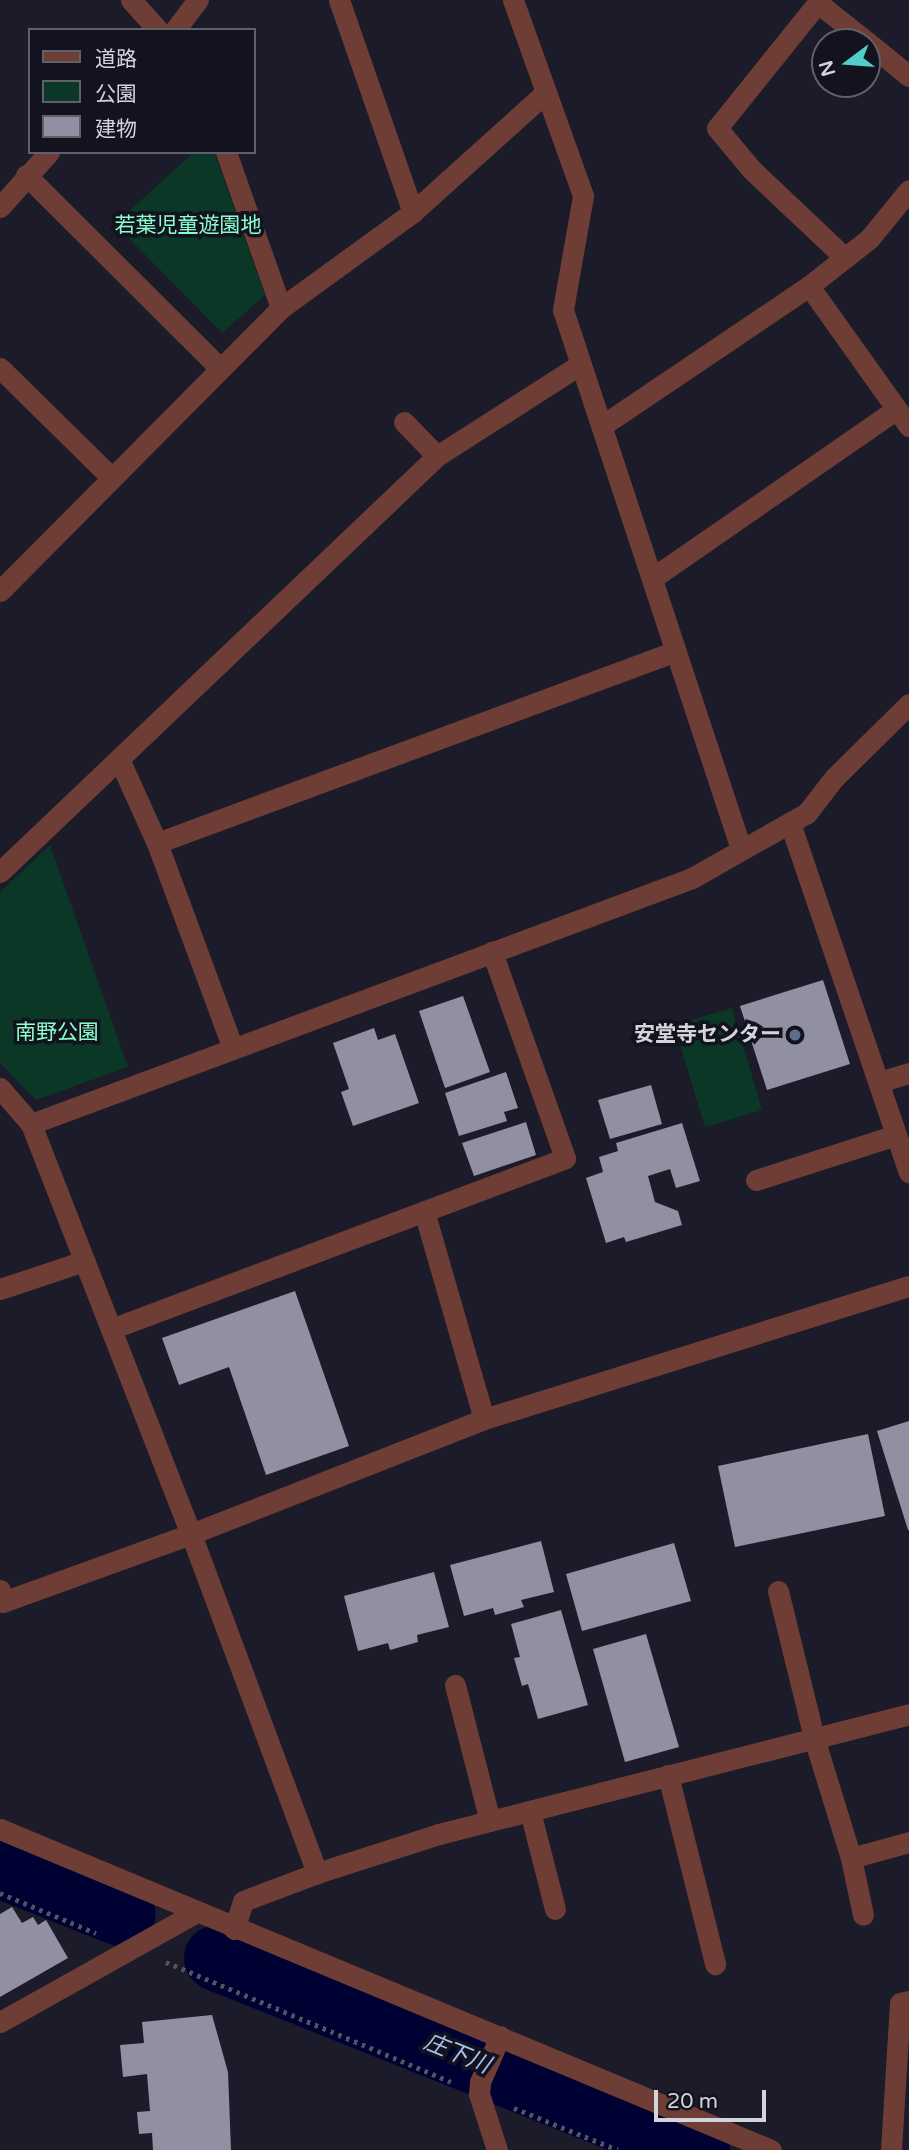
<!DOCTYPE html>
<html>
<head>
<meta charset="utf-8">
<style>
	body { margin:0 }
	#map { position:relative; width:909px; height:2150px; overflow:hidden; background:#1c1b29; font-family:"Varela Round","Noto Sans JP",sans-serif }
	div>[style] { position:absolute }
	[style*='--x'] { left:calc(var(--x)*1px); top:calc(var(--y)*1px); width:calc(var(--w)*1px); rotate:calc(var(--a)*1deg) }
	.green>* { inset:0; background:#0b3726 }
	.river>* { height:66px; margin:-33px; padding:0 33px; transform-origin:33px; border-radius:33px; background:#000133 }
	.building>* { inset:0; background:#9090a2 }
	.path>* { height:4.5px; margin-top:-2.25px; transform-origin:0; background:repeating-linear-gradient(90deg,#545360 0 3.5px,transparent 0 8.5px) }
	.minor>* { height:21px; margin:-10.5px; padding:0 10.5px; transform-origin:10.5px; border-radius:10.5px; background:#6e3d35 }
	.dots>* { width:19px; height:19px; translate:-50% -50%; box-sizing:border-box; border:4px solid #13121f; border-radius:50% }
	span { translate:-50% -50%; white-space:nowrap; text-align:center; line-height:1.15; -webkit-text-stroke:7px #13121f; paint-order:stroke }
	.park-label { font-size:21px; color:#8afdca }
	.poi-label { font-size:21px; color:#d4d4dd; font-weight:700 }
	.right { translate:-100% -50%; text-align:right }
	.water-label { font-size:23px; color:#a9c2f4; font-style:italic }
	.legend { position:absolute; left:28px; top:28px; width:228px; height:126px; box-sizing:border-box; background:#13121f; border:2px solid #60606b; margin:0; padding:9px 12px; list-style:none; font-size:21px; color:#d4d4dd }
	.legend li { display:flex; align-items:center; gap:14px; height:35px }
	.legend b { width:35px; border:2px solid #60606b }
	.north { position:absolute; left:811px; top:28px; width:70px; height:70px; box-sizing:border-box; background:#13121f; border:2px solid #60606b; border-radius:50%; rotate:254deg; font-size:19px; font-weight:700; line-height:28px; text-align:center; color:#d4d4dd }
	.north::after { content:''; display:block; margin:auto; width:24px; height:32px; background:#52cdcb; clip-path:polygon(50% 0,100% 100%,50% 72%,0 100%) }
	.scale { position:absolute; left:654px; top:2090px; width:112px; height:32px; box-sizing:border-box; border:4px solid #d4d4dd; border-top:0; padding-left:9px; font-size:21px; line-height:24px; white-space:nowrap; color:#d4d4dd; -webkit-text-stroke:5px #13121f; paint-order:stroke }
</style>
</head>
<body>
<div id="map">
	<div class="green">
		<div style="clip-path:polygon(194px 152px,214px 152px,265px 295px,222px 333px,115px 224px)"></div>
		<div style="clip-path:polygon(50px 845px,128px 1067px,36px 1100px,0 1063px,0 892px)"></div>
		<div style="clip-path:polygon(732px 1008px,762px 1110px,705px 1127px,674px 1025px)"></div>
	</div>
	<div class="river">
		<div style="--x:0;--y:1865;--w:132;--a:21.7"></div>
		<div style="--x:217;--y:1958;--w:517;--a:21.8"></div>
	</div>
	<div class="building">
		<div style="clip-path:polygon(823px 980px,850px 1064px,767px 1090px,740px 1006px)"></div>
		<div style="clip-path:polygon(463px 996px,490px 1072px,445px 1088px,419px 1011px)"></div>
		<div style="clip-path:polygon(374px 1028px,378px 1040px,395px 1034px,419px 1103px,353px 1126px,341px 1092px,349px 1089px,333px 1043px)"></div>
		<div style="clip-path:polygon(506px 1072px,518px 1108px,504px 1112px,507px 1121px,459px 1136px,445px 1093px)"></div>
		<div style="clip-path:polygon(651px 1085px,662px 1124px,610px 1139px,598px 1100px)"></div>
		<div style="clip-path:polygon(526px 1122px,536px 1155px,474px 1176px,462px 1143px)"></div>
		<div style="clip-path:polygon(682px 1123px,700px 1181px,676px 1188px,670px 1169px,648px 1176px,655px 1202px,678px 1211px,682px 1225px,626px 1242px,624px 1237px,606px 1243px,586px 1178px,603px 1172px,599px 1157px,618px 1151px,616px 1143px)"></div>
		<div style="clip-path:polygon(295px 1291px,349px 1446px,266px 1475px,229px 1367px,179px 1385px,162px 1338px)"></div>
		<div style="clip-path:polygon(909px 1421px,909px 1530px,908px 1530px,877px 1431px)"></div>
		<div style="clip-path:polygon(868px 1434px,885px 1516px,735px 1547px,718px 1466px)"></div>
		<div style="clip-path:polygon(541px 1541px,554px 1592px,521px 1600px,524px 1607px,495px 1615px,493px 1608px,464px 1616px,450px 1565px)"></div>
		<div style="clip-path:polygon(674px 1543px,691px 1601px,582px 1631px,566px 1574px)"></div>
		<div style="clip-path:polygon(434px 1572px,449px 1627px,417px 1635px,418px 1642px,390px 1650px,388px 1643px,358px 1651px,344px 1596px)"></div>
		<div style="clip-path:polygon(561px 1610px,588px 1705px,538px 1719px,528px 1684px,522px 1686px,514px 1658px,520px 1657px,511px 1624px)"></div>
		<div style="clip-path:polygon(646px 1634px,679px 1747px,625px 1762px,593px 1649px)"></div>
		<div style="clip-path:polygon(12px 1907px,22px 1923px,33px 1917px,38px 1925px,46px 1920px,68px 1958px,0 1997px,0 1914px)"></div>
		<div style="clip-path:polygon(212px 2015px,228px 2072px,231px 2150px,153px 2150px,152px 2133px,139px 2134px,137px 2112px,150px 2111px,147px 2074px,123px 2077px,120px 2045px,144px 2043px,142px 2022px)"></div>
	</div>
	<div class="path">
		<div style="--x:0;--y:1893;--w:104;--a:22.6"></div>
		<div style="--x:166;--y:1962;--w:309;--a:22.8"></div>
		<div style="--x:514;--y:2108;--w:112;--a:22"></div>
	</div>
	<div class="minor">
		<div style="--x:131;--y:0;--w:40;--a:48"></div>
		<div style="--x:339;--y:0;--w:225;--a:70.8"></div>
		<div style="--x:513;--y:0;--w:208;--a:70.3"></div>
		<div style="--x:583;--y:196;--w:116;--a:100"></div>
		<div style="--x:563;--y:310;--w:568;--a:71.72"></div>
		<div style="--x:820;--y:0;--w:164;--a:128.8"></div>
		<div style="--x:717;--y:128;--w:53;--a:50.3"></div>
		<div style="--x:751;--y:169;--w:128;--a:43.4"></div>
		<div style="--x:818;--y:3;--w:63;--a:38.5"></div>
		<div style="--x:175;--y:30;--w:38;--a:-53"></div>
		<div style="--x:867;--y:42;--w:54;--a:39"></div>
		<div style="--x:226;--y:152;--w:165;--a:70.6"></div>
		<div style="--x:26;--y:175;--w:272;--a:44.9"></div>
		<div style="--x:0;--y:207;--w:74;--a:-48.3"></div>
		<div style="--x:809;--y:286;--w:172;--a:54.5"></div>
		<div style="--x:0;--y:368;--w:154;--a:44.5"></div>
		<div style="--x:404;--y:422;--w:47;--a:45.9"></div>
		<div style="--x:603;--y:425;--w:249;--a:-34"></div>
		<div style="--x:809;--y:286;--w:76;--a:-38.1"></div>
		<div style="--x:869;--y:239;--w:63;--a:-50.8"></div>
		<div style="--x:654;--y:577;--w:295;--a:-34.7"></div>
		<div style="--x:0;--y:591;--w:399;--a:-45.2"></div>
		<div style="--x:281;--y:308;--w:163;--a:-36"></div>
		<div style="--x:413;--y:212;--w:178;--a:-42"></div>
		<div style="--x:119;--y:759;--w:92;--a:65.7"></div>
		<div style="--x:157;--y:843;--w:216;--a:69.7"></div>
		<div style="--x:790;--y:823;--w:369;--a:71.2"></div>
		<div style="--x:157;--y:843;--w:553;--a:-20.3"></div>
		<div style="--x:0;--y:872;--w:603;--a:-43.59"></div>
		<div style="--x:437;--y:456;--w:167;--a:-32.6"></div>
		<div style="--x:879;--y:1082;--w:31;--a:-17"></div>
		<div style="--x:0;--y:1088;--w:48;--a:49.3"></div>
		<div style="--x:31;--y:1124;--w:440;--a:68.7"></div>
		<div style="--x:191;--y:1534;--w:362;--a:69.6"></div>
		<div style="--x:31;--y:1124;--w:705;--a:-20.41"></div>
		<div style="--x:692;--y:878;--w:132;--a:-29.5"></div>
		<div style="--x:807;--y:813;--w:44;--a:-52.4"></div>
		<div style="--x:834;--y:778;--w:105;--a:-44.6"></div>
		<div style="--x:756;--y:1180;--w:147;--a:-17.8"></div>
		<div style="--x:424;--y:1211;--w:216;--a:73.9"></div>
		<div style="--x:0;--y:1289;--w:89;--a:-18.4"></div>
		<div style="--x:111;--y:1329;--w:485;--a:-20.6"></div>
		<div style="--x:565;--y:1158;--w:219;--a:-109.5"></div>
		<div style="--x:0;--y:1590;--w:12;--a:76"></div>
		<div style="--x:3;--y:1602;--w:200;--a:-19.9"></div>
		<div style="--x:191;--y:1534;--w:315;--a:-21.4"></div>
		<div style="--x:484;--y:1419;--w:445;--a:-17.4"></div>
		<div style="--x:778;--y:1591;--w:151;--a:76.2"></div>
		<div style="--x:814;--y:1738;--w:126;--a:72.9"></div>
		<div style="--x:851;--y:1858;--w:60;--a:-15.4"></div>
		<div style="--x:455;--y:1685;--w:140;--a:75.6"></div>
		<div style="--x:668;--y:1775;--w:195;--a:76"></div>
		<div style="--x:530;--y:1811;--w:101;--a:75.7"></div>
		<div style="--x:0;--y:1829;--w:835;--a:22.6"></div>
		<div style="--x:851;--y:1858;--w:58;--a:78.1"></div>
		<div style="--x:234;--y:1929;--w:29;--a:-72"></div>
		<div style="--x:243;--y:1901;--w:79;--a:-20.7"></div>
		<div style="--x:317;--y:1873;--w:128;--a:-17.7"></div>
		<div style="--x:439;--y:1834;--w:485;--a:-14.3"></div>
		<div style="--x:0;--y:2022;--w:223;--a:-29.2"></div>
		<div style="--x:497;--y:2150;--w:59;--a:-107.8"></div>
		<div style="--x:479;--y:2094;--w:12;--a:-85"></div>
		<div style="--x:480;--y:2082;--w:50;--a:-66.5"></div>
		<div style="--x:891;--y:2150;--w:147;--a:-86.5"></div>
		<div style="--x:900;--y:2003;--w:9;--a:-13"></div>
	</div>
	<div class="dots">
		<div style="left:795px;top:1035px;background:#5c6f8a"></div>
	</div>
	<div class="park-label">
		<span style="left:188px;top:226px">若葉児童遊園地</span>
		<span style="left:57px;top:1033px">南野公園</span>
	</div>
	<div class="poi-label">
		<span class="right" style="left:781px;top:1035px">安堂寺センター</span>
	</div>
	<div class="water-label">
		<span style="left:457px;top:2054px;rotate:22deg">庄下川</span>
	</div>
	<ul class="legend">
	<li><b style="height:9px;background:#6e3d35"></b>道路</li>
	<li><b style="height:19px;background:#0b3726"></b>公園</li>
	<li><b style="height:19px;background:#9090a2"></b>建物</li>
	</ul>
	<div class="north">N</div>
	<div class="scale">20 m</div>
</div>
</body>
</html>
